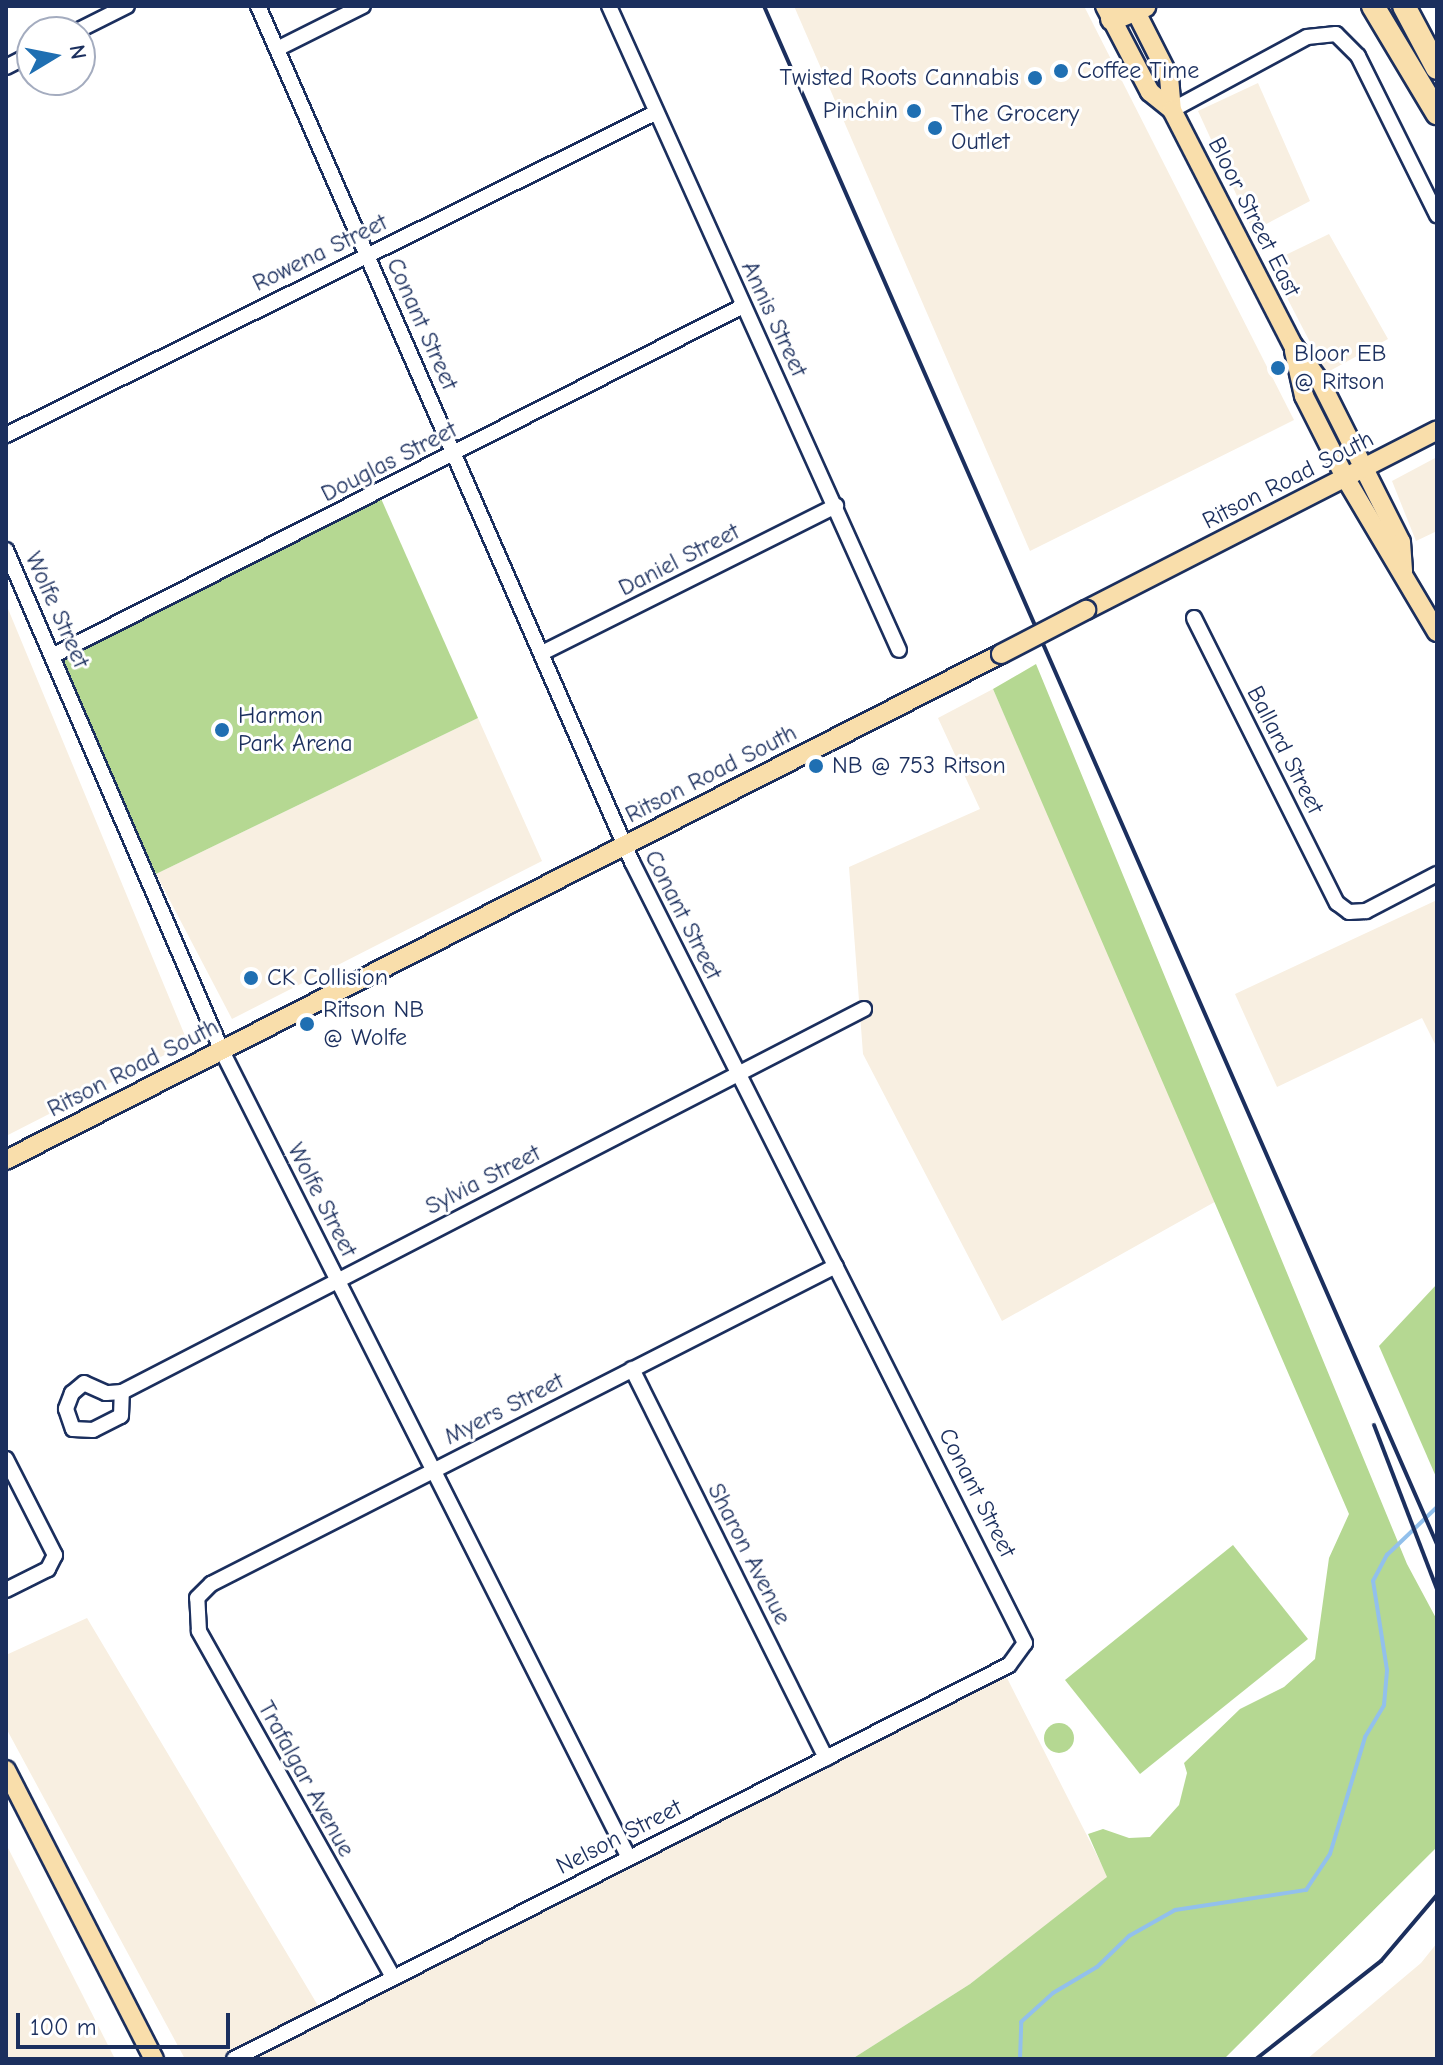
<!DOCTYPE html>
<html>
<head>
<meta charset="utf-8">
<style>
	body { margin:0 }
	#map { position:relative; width:1443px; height:2065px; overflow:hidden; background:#fff; font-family:"Comic Neue",sans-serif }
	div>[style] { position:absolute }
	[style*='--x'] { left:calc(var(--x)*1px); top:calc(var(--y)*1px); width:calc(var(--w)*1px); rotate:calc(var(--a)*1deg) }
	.built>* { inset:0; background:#f8efe1 }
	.green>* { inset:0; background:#b5d892 }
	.round { border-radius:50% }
	.stream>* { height:4px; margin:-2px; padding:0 2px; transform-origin:2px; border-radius:2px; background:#92c0ec }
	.roads { filter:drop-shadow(2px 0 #1b2f5e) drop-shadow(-2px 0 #1b2f5e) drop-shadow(0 2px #1b2f5e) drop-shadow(0 -2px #1b2f5e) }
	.minor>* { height:14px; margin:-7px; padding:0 7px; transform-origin:7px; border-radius:7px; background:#fff }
	.major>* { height:18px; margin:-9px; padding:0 9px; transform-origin:9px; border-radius:9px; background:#f9deab }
	.highway>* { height:22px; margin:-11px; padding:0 11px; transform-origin:11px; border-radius:11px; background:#f9deab }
	.rail>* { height:4px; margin:-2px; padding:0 2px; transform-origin:2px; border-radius:2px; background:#1b2f5e }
	.bridges { filter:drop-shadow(2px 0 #1b2f5e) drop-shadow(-2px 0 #1b2f5e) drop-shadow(0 2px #1b2f5e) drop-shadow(0 -2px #1b2f5e) }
	.major-bridge>* { height:18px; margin:-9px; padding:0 9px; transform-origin:9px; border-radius:9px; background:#f9deab }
	.dots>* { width:22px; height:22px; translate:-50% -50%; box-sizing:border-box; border:4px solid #fff; border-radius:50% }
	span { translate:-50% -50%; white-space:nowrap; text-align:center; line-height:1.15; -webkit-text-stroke:6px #fff; paint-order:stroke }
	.poi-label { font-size:24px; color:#1b2f5e }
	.left { translate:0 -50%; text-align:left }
	.right { translate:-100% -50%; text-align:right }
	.street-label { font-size:24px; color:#1b2f5e }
	.frame { position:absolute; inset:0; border:8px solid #1b2f5e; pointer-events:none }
	.north { position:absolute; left:16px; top:16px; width:80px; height:80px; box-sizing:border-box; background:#fff; border:2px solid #a4acbf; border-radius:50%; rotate:80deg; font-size:22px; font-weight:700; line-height:32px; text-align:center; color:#1b2f5e }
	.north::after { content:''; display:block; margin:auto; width:28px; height:36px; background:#1f6fb2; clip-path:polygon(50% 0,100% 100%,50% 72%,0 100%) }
	.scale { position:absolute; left:16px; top:2013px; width:214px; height:36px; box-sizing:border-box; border:4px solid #1b2f5e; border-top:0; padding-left:10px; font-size:24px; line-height:28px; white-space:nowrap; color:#1b2f5e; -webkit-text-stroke:6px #fff; paint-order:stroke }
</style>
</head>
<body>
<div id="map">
	<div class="built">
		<div style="clip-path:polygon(794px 6px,1084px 6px,1294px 420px,1030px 551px)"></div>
		<div style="clip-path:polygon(1258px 83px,1310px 201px,1253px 231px,1198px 111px)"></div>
		<div style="clip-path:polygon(1329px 234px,1388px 339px,1326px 373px,1269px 263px)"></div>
		<div style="clip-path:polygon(1437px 457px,1437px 531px,1416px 541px,1392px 481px)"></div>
		<div style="clip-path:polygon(6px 604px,188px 1043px,6px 1136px)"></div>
		<div style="clip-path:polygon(993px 689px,1220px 1199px,1002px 1321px,863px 1054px,849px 867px,980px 809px,938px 718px)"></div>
		<div style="clip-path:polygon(478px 718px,542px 861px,232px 1019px,156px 874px)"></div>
		<div style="clip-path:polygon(1437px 900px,1437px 1048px,1422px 1018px,1277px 1087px,1235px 994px)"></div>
		<div style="clip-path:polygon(87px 1618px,323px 2014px,1006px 1676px,1108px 1877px,970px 1984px,852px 2059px,185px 2059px,6px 1728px,6px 1655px)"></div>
		<div style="clip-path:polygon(6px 1844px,115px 2059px,6px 2059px)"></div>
		<div style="clip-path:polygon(1437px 1943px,1437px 2059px,1307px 2059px,1421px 1963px)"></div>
	</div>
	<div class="green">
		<div style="clip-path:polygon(379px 494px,478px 718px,156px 874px,60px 657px)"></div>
		<div style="clip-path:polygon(1036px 664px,1407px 1564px,1437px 1620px,1437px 1847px,1224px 2059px,852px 2059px,970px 1984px,1107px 1877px,1088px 1834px,1103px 1829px,1129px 1838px,1150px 1837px,1179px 1805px,1187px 1773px,1184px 1763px,1240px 1709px,1284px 1687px,1315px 1659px,1329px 1558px,1349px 1514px,993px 689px)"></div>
		<div style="clip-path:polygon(1437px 1284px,1437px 1479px,1379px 1346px)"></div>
		<div style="clip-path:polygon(1233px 1545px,1308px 1639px,1140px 1774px,1065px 1680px)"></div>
		<div class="round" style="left:1044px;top:1723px;width:30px;height:30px"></div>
	</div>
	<div class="stream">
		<div style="--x:1020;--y:2059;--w:37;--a:-88"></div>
		<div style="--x:1021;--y:2022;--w:43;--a:-42.2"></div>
		<div style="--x:1053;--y:1993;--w:51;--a:-30.6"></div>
		<div style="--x:1097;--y:1967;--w:45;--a:-44.1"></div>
		<div style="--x:1129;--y:1936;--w:53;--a:-29.5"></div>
		<div style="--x:1175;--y:1910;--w:133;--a:-8.7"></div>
		<div style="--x:1306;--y:1890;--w:43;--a:-56.3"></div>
		<div style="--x:1330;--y:1854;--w:122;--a:-73.3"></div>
		<div style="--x:1365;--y:1737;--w:37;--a:-59"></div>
		<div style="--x:1384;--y:1705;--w:35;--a:-85"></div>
		<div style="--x:1387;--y:1670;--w:90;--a:-98.9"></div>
		<div style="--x:1373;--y:1581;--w:30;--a:-62"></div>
		<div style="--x:1387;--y:1555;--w:69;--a:-43.8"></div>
	</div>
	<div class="roads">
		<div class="minor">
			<div style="--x:609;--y:6;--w:706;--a:65.76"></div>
			<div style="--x:75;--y:32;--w:58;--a:-26.6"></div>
			<div style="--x:277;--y:49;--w:96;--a:-26.6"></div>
			<div style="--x:6;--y:67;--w:29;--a:-27"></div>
			<div style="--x:1172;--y:110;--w:153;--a:-28.4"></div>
			<div style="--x:1307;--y:37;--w:29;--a:-6"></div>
			<div style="--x:1336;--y:34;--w:31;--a:45"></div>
			<div style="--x:1358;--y:56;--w:178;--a:63.6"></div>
			<div style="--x:6;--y:435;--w:724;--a:-26.39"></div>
			<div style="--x:6;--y:550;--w:543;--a:66.69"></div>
			<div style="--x:221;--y:1049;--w:904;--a:63.24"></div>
			<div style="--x:1194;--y:618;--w:319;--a:63.4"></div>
			<div style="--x:1337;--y:903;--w:15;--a:37"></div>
			<div style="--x:1349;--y:912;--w:17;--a:-3"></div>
			<div style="--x:1366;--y:911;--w:80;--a:-27.5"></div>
			<div style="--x:542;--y:653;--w:329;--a:-26.6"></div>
			<div style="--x:52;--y:656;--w:775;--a:-26.86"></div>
			<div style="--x:632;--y:1369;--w:435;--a:63.5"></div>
			<div style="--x:122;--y:1392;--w:16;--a:176"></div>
			<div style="--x:106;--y:1393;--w:24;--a:-156"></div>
			<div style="--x:84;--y:1383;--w:16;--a:140"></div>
			<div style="--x:72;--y:1393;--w:17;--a:111"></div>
			<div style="--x:66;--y:1409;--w:21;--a:71"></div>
			<div style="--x:73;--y:1429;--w:20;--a:3"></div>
			<div style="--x:93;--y:1430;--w:31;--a:-27"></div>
			<div style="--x:121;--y:1416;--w:24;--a:-88"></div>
			<div style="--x:122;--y:1392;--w:835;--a:-27.3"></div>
			<div style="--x:6;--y:1459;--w:108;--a:63"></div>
			<div style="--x:55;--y:1555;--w:16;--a:117"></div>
			<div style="--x:48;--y:1569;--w:47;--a:153.4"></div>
			<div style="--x:393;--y:1977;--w:397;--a:-119.3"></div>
			<div style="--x:199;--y:1631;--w:33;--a:-93"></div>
			<div style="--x:197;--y:1598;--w:20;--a:-45"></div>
			<div style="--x:211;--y:1584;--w:701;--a:-26.97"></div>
			<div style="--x:234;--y:2059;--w:869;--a:-26.95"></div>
			<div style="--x:1009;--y:1665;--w:27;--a:-54"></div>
			<div style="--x:1025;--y:1643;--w:874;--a:-116.71"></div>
			<div style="--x:632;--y:862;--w:934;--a:-113.6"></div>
		</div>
		<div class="major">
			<div style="--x:1105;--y:6;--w:97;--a:62.4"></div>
			<div style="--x:1150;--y:92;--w:28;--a:39"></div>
			<div style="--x:1133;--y:6;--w:80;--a:63.1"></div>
			<div style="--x:1169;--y:77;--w:33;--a:85"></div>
			<div style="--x:1172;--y:110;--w:264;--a:62.8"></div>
			<div style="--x:1293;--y:345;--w:47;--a:53.6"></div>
			<div style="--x:1321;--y:383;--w:178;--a:63.3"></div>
			<div style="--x:1401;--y:542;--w:30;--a:86"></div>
			<div style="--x:1294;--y:351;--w:46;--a:77.5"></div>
			<div style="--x:1304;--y:396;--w:93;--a:63.2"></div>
			<div style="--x:1346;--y:479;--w:178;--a:59.3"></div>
			<div style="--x:1086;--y:610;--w:394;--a:-27.1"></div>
			<div style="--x:6;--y:1160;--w:1116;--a:-26.96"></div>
			<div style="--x:6;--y:1770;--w:325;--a:62.9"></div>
		</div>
		<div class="highway">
			<div style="--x:1373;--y:6;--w:125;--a:59.1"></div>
			<div style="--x:1404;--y:6;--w:70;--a:62"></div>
			<div style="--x:1112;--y:19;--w:35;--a:-22"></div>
		</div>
	</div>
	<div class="rail">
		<div style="--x:764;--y:6;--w:1679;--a:66.37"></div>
		<div style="--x:1374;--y:1425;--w:176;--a:69"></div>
		<div style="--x:1256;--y:2059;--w:159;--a:-38.1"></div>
		<div style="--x:1381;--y:1961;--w:87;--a:-49.7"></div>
	</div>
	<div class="bridges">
		<div class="major-bridge">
			<div style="--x:1001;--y:654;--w:96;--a:-27.4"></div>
		</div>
	</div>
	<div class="dots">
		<div style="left:1061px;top:71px;background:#1f6fb2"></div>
		<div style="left:1035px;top:78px;background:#1f6fb2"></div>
		<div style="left:914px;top:111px;background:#1f6fb2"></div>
		<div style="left:935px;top:128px;background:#1f6fb2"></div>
		<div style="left:1278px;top:368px;background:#1f6fb2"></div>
		<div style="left:222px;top:730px;background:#1f6fb2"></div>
		<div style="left:816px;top:766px;background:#1f6fb2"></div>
		<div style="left:251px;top:978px;background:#1f6fb2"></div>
		<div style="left:307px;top:1024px;background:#1f6fb2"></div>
	</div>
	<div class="poi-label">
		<span class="left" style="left:1077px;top:71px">Coffee Time</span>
		<span class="right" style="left:1019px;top:78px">Twisted Roots Cannabis</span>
		<span class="right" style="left:898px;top:111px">Pinchin</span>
		<span class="left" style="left:951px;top:128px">The Grocery<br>Outlet</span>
		<span class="left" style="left:1294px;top:368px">Bloor EB<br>@ Ritson</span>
		<span class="left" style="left:238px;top:730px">Harmon<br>Park Arena</span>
		<span class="left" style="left:832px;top:766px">NB @ 753 Ritson</span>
		<span class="left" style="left:267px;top:978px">CK Collision</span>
		<span class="left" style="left:323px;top:1024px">Ritson NB<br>@ Wolfe</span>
	</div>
	<div class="street-label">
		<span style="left:1254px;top:217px;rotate:63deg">Bloor Street East</span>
		<span style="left:320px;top:253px;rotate:-26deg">Rowena Street</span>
		<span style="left:774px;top:319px;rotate:65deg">Annis Street</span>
		<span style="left:422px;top:324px;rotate:66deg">Conant Street</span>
		<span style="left:389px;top:462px;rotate:-27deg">Douglas Street</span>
		<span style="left:1288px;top:480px;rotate:-27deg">Ritson Road South</span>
		<span style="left:679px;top:560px;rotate:-27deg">Daniel Street</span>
		<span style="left:57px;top:610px;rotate:66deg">Wolfe Street</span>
		<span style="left:1285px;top:750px;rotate:63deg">Ballard Street</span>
		<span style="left:711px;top:774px;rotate:-27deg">Ritson Road South</span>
		<span style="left:683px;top:915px;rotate:63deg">Conant Street</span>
		<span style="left:133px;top:1068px;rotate:-27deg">Ritson Road South</span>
		<span style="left:483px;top:1180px;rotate:-27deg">Sylvia Street</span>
		<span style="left:322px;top:1200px;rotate:63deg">Wolfe Street</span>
		<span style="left:504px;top:1409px;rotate:-27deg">Myers Street</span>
		<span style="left:977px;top:1493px;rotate:63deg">Conant Street</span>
		<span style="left:749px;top:1554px;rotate:63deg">Sharon Avenue</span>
		<span style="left:306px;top:1779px;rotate:61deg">Trafalgar Avenue</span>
		<span style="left:619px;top:1837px;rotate:-27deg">Nelson Street</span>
	</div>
	<div class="frame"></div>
	<div class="north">N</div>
	<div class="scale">100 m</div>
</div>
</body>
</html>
